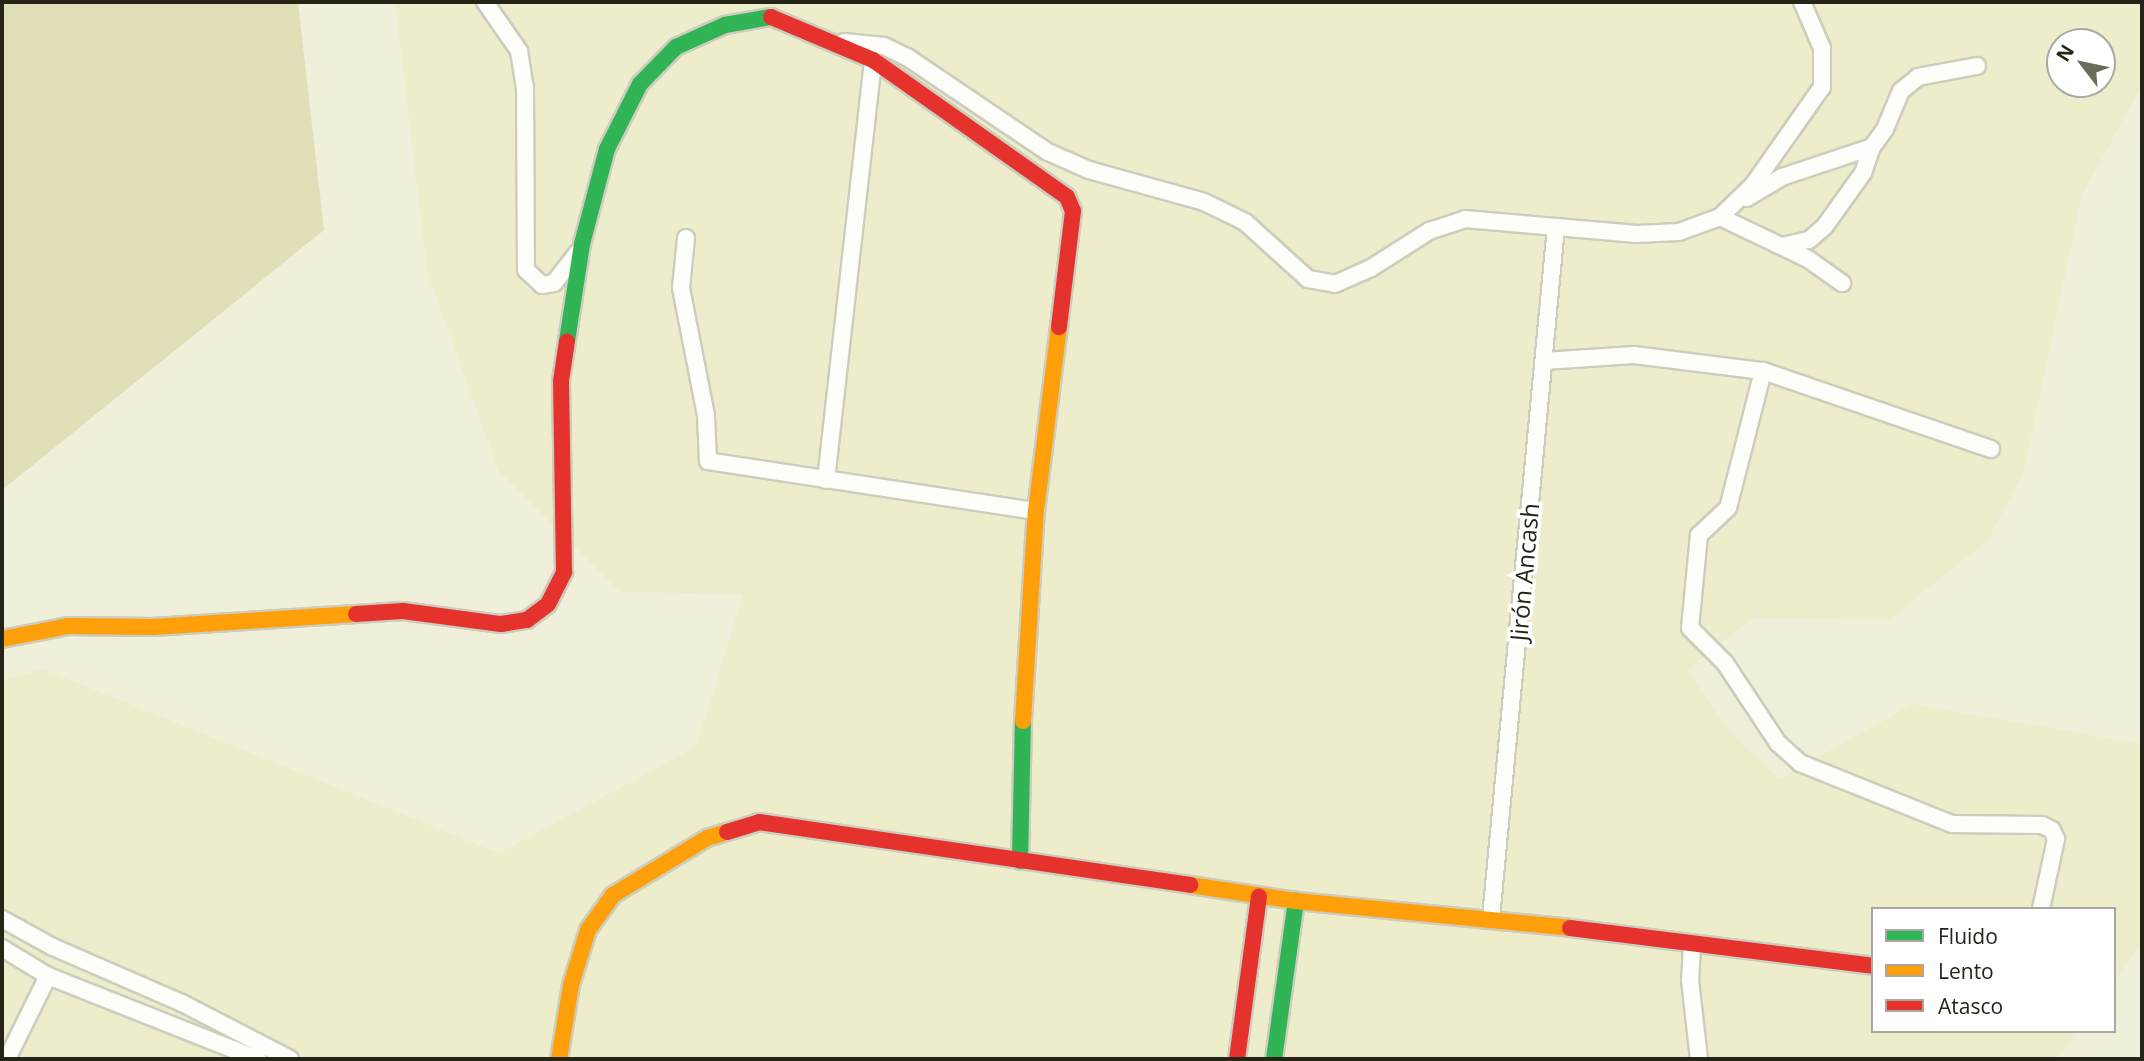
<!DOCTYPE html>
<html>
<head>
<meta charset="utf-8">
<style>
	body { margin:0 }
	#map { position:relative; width:2144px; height:1061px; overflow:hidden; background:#f0efda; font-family:"Open Sans",sans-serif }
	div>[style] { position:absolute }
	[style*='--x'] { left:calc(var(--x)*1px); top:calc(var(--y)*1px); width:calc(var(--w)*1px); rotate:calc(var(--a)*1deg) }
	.built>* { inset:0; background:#eeedcb }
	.green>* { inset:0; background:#e1dfb8 }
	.roads { filter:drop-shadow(2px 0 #cdcdbd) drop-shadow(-2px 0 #cdcdbd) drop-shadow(0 2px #cdcdbd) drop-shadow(0 -2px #cdcdbd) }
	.street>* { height:16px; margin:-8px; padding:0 8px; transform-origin:8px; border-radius:8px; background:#fdfdf9 }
	.fast>* { height:16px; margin:-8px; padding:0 8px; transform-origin:8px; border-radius:8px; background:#30b455 }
	.slow>* { height:16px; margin:-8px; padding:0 8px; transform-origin:8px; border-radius:8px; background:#ff9f0a }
	.jam>* { height:16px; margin:-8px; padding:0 8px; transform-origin:8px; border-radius:8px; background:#e5322d }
	span { translate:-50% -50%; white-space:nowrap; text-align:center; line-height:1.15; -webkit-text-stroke:7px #fff; paint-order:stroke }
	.street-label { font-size:24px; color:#252417 }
	.frame { position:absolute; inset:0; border:4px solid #252417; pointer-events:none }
	.legend { position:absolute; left:1871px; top:907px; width:245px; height:126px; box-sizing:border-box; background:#fff; border:2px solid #a8a7a2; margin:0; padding:9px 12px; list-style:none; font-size:21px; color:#252417 }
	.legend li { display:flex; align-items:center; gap:14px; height:35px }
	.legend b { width:35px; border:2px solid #a8a7a2 }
	.north { position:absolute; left:2046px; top:28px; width:70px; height:70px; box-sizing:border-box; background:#fff; border:2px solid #a8a7a2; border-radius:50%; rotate:302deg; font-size:19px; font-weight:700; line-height:28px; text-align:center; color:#252417 }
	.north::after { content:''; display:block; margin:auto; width:24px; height:32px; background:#6c6b5b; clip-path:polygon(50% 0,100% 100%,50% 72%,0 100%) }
</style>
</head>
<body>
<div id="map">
	<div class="built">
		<div style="clip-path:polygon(evenodd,395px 2px,2142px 2px,2142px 85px,2082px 195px,2024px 471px,1988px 540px,1889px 620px,1753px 618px,1687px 670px,1733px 735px,1779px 779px,1913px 704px,2142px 744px,2140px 946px,2114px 982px,2114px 909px,1873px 909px,1873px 1031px,2079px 1031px,2058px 1059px,2px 1059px,2px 680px,43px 669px,499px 853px,696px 747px,743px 594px,620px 592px,498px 470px,427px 272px,395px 2px,2060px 42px,2102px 42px,2102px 84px,2060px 84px,2060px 42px)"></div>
	</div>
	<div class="green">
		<div style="clip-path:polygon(2px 2px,298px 2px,324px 230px,2px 490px)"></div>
	</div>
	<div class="roads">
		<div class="street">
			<div style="--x:485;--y:2;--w:60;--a:55.2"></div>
			<div style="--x:519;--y:51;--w:36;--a:81"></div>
			<div style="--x:525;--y:87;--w:183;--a:89.7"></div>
			<div style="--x:526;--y:270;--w:22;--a:43"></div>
			<div style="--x:542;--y:285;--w:12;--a:-9"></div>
			<div style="--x:554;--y:283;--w:39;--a:-52"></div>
			<div style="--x:844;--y:42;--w:40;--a:5.7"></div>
			<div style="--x:884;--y:46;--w:25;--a:26"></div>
			<div style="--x:907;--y:57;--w:170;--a:34"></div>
			<div style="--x:1048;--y:152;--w:45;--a:23.7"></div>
			<div style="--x:1089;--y:170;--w:119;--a:15.5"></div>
			<div style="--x:1204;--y:202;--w:46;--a:26"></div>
			<div style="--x:1245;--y:222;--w:85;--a:42.1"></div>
			<div style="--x:1308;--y:279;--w:27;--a:10"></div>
			<div style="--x:1335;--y:284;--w:39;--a:-24"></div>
			<div style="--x:1371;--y:268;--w:69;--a:-32.5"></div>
			<div style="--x:1429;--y:231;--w:38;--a:-18"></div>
			<div style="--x:1465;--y:219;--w:172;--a:5"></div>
			<div style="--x:1636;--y:234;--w:43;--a:-2.7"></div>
			<div style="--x:1679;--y:232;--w:44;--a:-20.1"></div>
			<div style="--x:1720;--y:217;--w:46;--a:-44.1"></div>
			<div style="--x:1753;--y:185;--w:120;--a:-54.9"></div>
			<div style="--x:1822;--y:87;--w:39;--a:-90"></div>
			<div style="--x:1822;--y:48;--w:50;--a:-113.5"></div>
			<div style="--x:1747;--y:198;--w:41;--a:-31"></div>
			<div style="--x:1782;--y:177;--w:95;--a:-18.4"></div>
			<div style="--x:1872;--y:147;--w:22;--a:-54"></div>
			<div style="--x:1885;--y:129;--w:41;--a:-67.2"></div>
			<div style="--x:1901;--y:91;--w:22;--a:-39"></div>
			<div style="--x:1918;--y:77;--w:60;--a:-10.6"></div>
			<div style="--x:1720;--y:217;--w:98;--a:25.5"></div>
			<div style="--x:1808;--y:259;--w:42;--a:35.2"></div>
			<div style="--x:686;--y:238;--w:50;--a:95.7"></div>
			<div style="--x:681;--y:288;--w:130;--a:78.9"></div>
			<div style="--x:706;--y:416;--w:45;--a:87.5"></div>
			<div style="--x:708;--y:461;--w:332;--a:8.7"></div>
			<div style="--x:1782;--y:246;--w:28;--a:-13"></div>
			<div style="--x:1809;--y:240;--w:21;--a:-41"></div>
			<div style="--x:1825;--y:226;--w:65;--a:-54.4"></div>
			<div style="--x:1863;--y:173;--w:28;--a:-71"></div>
			<div style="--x:1544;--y:361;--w:90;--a:-3.8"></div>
			<div style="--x:1634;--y:355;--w:130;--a:7.1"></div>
			<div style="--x:1763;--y:371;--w:241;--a:18.9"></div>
			<div style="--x:1763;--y:371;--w:141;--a:104.3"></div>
			<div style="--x:1728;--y:508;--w:40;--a:137"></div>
			<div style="--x:1699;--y:535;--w:93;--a:95.5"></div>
			<div style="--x:1690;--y:628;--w:49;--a:45"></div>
			<div style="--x:1725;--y:663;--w:96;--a:56.5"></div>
			<div style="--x:1778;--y:743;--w:30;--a:42"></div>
			<div style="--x:1800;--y:763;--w:164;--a:21.9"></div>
			<div style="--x:1952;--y:824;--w:90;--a:0.6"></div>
			<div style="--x:2042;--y:825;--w:11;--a:27"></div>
			<div style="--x:2052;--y:830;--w:10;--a:66"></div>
			<div style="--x:2056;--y:839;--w:72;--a:102.1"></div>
			<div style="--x:826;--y:480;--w:423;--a:-83.6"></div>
			<div style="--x:1491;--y:918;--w:694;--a:-84.63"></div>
			<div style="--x:2;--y:919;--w:58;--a:28.8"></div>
			<div style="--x:53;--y:947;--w:141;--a:23.5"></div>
			<div style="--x:182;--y:1003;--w:122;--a:27.4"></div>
			<div style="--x:1692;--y:945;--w:35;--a:93"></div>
			<div style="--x:1690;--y:980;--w:80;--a:83.5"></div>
			<div style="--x:2;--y:948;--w:54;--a:31.3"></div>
			<div style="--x:48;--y:976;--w:226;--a:21.6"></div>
			<div style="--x:7;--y:1059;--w:93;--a:-63.7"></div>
		</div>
		<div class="fast">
			<div style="--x:567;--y:341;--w:98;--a:-81.2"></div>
			<div style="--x:582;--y:244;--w:98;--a:-75.3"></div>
			<div style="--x:607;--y:149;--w:73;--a:-63.1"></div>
			<div style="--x:640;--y:84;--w:52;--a:-45.8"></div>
			<div style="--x:676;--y:47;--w:54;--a:-24.2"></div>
			<div style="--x:725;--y:25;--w:47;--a:-9.9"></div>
			<div style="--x:1020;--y:861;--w:140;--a:-88.8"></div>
			<div style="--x:1274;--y:1059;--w:160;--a:-82.1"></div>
		</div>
		<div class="slow">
			<div style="--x:2;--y:639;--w:67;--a:-11.1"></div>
			<div style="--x:68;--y:626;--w:85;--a:0.7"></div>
			<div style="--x:153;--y:627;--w:203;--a:-3.7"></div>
			<div style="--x:1023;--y:721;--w:210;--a:-86.5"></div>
			<div style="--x:1036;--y:511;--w:185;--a:-82.9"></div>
			<div style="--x:1190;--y:885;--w:107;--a:8.6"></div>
			<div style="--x:1296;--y:901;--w:275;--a:5.6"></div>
			<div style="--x:559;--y:1059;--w:75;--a:-80.8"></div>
			<div style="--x:571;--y:985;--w:58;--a:-72.8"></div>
			<div style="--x:588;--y:930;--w:43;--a:-54.5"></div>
			<div style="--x:613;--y:895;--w:110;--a:-31.2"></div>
			<div style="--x:707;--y:838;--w:21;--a:-17"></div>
		</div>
		<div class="jam">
			<div style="--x:771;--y:17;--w:111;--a:22.9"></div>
			<div style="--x:873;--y:60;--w:237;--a:35.2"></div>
			<div style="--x:1067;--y:197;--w:15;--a:67"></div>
			<div style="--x:1073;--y:211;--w:117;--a:96.9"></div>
			<div style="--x:356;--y:614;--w:47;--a:-3.7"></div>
			<div style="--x:403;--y:611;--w:99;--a:7.6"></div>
			<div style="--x:501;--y:624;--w:26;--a:-9"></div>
			<div style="--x:527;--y:620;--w:26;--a:-37"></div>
			<div style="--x:548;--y:604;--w:36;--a:-63"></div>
			<div style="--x:564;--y:572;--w:191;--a:-90.9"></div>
			<div style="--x:561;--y:381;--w:40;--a:-81.5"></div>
			<div style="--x:727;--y:832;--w:34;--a:-17"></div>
			<div style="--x:759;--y:822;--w:436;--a:8.3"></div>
			<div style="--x:1570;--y:928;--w:305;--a:7.1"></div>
			<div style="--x:1237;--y:1059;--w:164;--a:-82.3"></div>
		</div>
	</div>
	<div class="street-label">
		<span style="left:1524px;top:572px;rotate:-85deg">Jirón Ancash</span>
	</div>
	<div class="frame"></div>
	<ul class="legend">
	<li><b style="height:9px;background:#30b455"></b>Fluido</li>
	<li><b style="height:9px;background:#ff9f0a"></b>Lento</li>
	<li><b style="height:9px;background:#e5322d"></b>Atasco</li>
	</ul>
	<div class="north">N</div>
</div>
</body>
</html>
